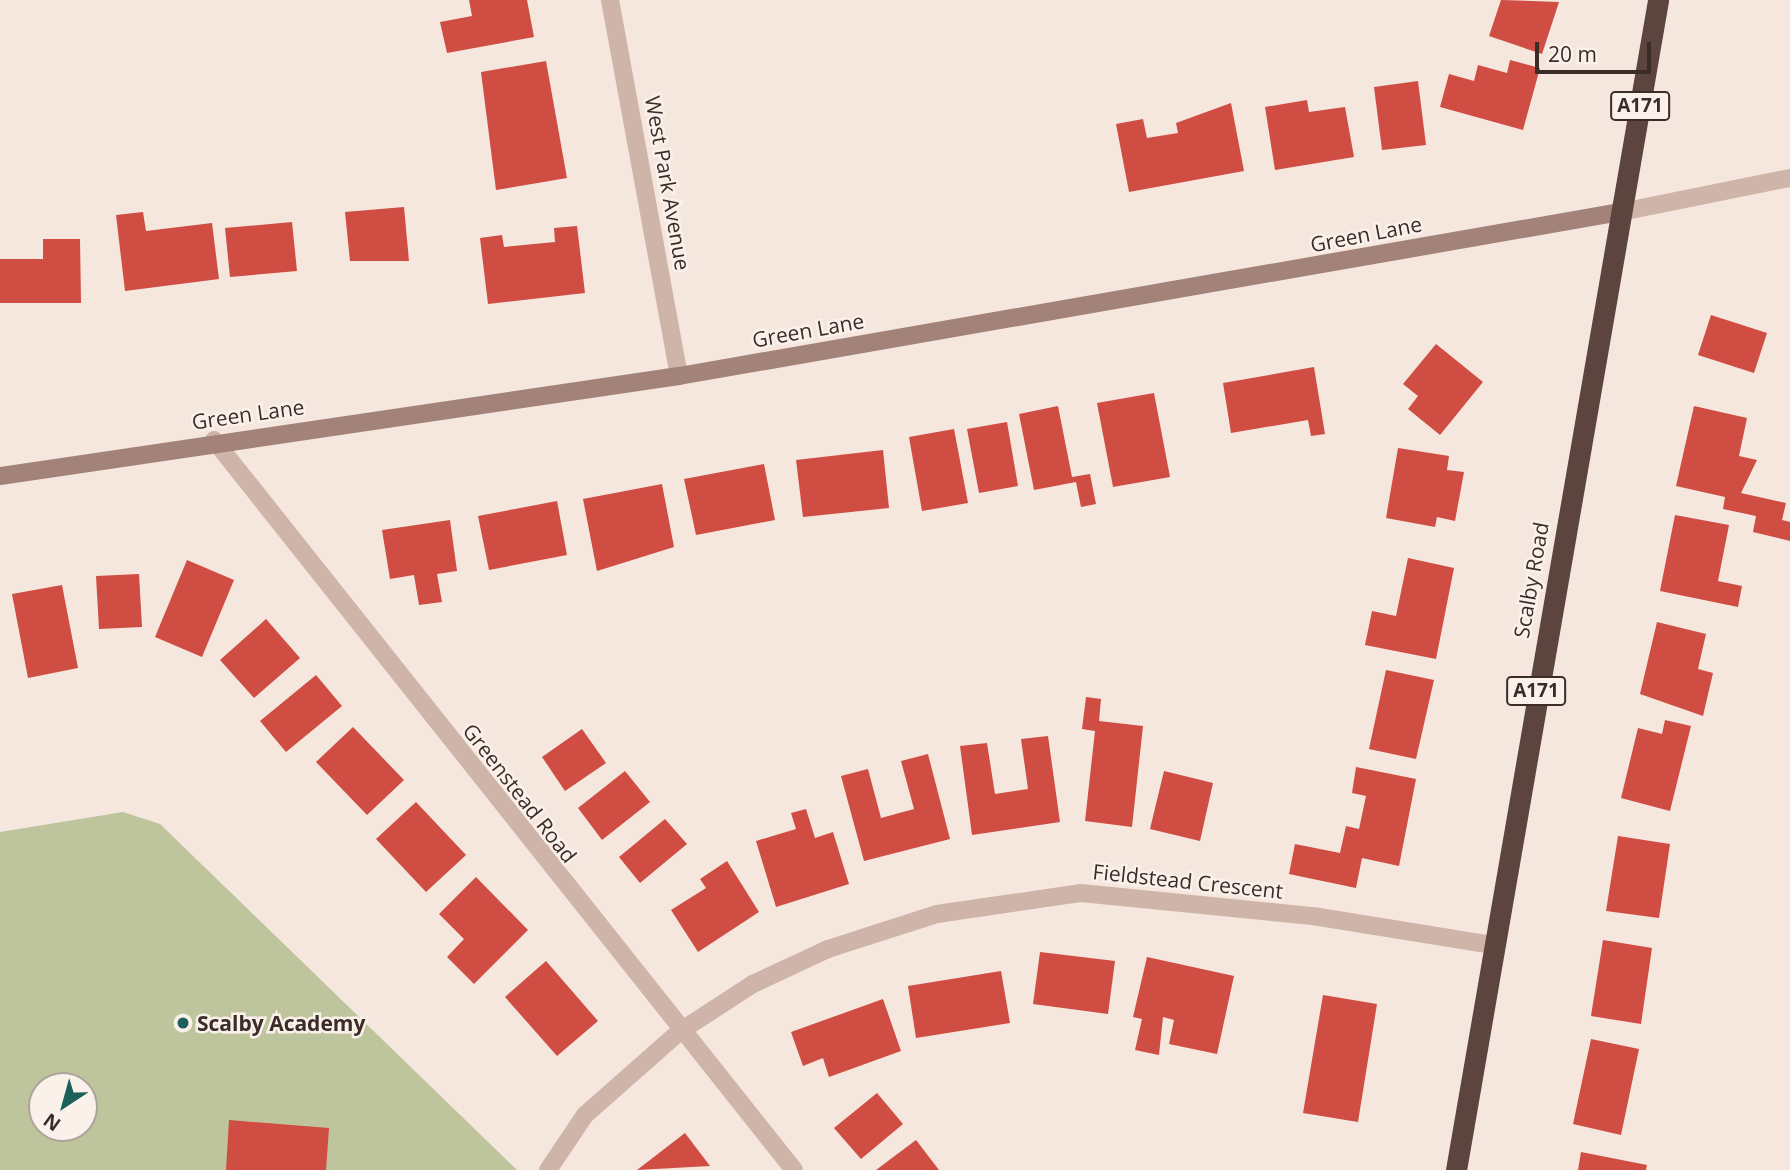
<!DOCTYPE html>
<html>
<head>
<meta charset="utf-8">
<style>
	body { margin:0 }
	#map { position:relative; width:1790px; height:1170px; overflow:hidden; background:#f5e6de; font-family:"Open Sans",sans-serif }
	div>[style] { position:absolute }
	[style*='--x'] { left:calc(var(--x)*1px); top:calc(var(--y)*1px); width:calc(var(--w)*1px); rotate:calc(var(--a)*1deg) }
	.green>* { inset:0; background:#bec59c }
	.building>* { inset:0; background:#cf4d42 }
	.street>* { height:18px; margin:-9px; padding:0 9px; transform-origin:9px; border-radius:9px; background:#ceb4a9 }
	.secondary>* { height:18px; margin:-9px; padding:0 9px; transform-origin:9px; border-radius:9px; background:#a28279 }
	.highway>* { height:21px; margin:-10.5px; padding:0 10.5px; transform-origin:10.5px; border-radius:10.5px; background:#5c443f }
	.dots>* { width:19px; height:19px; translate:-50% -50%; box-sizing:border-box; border:4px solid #fbf1eb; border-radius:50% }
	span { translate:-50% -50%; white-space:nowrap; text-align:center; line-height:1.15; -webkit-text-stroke:5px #fbf1eb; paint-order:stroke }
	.shield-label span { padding:2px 5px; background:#fbf1eb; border:2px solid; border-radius:5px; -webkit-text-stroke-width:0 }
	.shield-label { font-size:19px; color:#3b2c29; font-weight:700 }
	.street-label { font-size:21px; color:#3b2c29 }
	.poi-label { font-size:21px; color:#3b2c29; font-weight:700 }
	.left { translate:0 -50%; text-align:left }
	.north { position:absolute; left:28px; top:1072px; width:70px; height:70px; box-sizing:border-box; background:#fbf1eb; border:2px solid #aea29d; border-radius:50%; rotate:216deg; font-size:19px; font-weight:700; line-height:28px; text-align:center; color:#3b2c29 }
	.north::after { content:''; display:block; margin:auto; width:24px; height:32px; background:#1b6059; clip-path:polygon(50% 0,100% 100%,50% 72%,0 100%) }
	.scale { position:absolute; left:1535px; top:42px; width:116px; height:32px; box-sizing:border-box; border:4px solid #3b2c29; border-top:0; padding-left:9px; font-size:21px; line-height:24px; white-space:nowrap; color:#3b2c29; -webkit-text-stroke:5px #fbf1eb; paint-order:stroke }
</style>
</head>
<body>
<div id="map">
	<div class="green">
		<div style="clip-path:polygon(evenodd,123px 812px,160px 824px,517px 1170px,0 1170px,0 832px,123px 812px,42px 1086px,84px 1086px,84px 1128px,42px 1128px,42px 1086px)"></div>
	</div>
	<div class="building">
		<div style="clip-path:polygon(469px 0,527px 0,534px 37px,447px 53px,440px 22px,472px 16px)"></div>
		<div style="clip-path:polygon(1501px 0,1559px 2px,1542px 54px,1489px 36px)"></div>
		<div style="clip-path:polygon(1510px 60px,1540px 68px,1523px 130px,1440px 107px,1449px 74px,1474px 81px,1478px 65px,1507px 73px)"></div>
		<div style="clip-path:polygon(546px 61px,567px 178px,496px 190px,481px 72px)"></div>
		<div style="clip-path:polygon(1418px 81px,1426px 145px,1382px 150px,1374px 87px)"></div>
		<div style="clip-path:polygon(1307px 100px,1309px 112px,1345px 107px,1354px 157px,1275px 170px,1265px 107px)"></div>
		<div style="clip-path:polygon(1231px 103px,1244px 171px,1129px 192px,1116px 124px,1143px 119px,1147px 138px,1178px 133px,1176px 123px)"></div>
		<div style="clip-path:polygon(404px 207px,409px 261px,350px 261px,345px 212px)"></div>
		<div style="clip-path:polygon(143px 212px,146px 231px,212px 223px,219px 279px,125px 291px,116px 215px)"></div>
		<div style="clip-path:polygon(292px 222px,297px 271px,230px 277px,225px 228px)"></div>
		<div style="clip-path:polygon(577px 226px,585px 293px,488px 304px,480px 238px,502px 235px,504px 247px,555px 242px,554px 228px)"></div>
		<div style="clip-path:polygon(43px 239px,80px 239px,81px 303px,0 303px,0 259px,43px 259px)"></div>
		<div style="clip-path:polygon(1711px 315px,1767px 333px,1754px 373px,1698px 355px)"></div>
		<div style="clip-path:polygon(1436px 344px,1483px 382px,1440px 435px,1408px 409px,1418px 396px,1403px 384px)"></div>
		<div style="clip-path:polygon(1314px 367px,1325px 434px,1311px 436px,1308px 420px,1231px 433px,1223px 383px)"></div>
		<div style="clip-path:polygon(1154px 393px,1170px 477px,1113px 487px,1097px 403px)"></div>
		<div style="clip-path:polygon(1058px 406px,1072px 477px,1090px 474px,1096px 504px,1081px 507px,1076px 482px,1034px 490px,1019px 414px)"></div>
		<div style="clip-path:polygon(1694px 406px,1747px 418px,1739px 456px,1757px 460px,1741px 493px,1786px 503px,1782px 520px,1790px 522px,1790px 541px,1753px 532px,1756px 516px,1723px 509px,1725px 497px,1676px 486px)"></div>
		<div style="clip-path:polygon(1007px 422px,1018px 486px,979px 493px,967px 429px)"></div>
		<div style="clip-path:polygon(954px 429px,968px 503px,922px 511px,909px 437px)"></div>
		<div style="clip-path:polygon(1398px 448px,1449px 456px,1447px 470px,1464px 472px,1455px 521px,1437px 517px,1435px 527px,1386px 518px)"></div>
		<div style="clip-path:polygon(883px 450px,889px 508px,803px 517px,796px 460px)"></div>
		<div style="clip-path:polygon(764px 464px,775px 520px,696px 535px,684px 479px)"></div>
		<div style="clip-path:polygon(662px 484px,674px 547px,597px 571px,583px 499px)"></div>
		<div style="clip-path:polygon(557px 501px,567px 555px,489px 570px,478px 516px)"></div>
		<div style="clip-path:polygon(1675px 515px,1729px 525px,1718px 581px,1742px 586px,1738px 607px,1660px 591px)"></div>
		<div style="clip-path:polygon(450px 520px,457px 571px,437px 574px,442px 602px,419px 605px,414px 575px,390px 579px,382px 530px)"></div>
		<div style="clip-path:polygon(1408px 558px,1454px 568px,1436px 659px,1365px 645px,1372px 611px,1396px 616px)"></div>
		<div style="clip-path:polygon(187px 560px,234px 580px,202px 657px,155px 637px)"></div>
		<div style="clip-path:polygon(139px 574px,142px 627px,99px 629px,96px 576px)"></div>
		<div style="clip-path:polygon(62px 585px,78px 668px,28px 678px,12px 594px)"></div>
		<div style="clip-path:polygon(266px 619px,300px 658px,254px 698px,220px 660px)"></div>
		<div style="clip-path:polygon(1657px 622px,1706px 634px,1698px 669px,1713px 673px,1703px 716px,1640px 694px)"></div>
		<div style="clip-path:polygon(1386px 670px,1434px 680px,1416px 759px,1369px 749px)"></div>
		<div style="clip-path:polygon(316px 675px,342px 706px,286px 752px,260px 721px)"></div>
		<div style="clip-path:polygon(1086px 697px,1101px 699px,1099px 721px,1143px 726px,1132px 827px,1085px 821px,1095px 731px,1082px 729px)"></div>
		<div style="clip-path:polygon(1665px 720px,1691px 726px,1670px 811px,1621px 798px,1638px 728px,1662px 734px)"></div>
		<div style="clip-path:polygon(353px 727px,404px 780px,367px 815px,316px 762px)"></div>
		<div style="clip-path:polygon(582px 729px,606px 763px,565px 791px,542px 757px)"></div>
		<div style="clip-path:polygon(1048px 736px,1060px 822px,972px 835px,960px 746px,987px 743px,995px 794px,1028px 789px,1021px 739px)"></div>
		<div style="clip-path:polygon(928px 754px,950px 839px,864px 861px,841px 776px,868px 769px,881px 818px,914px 809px,901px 761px)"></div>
		<div style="clip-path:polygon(1356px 767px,1416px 779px,1399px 866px,1362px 858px,1356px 888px,1289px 874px,1295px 844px,1340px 853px,1346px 826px,1359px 829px,1366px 796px,1352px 793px)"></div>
		<div style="clip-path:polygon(625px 771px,650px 802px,602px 840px,578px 808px)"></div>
		<div style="clip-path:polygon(1164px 771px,1213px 783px,1200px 841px,1150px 829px)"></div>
		<div style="clip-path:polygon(416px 802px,466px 855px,426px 892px,376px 839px)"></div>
		<div style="clip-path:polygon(806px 809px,815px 838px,833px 832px,849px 884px,776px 907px,756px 841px,796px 829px,791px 813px)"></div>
		<div style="clip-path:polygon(665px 819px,687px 844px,640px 883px,619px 857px)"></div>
		<div style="clip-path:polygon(1618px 836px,1670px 844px,1659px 918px,1606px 911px)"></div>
		<div style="clip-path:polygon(727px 861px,759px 912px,698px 952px,671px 910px,706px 888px,700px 879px)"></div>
		<div style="clip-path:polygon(476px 877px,528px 930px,474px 984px,447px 957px,464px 939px,439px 914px)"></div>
		<div style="clip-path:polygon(1603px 940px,1652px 948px,1641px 1024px,1591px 1016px)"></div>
		<div style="clip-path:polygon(1040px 952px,1115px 961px,1108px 1014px,1033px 1004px)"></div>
		<div style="clip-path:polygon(1147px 957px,1234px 976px,1217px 1054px,1169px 1044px,1174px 1020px,1163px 1017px,1159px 1055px,1135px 1050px,1142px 1019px,1133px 1017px)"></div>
		<div style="clip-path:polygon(546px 961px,598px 1021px,557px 1056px,505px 997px)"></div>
		<div style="clip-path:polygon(1001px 971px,1010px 1023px,916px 1038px,908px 986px)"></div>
		<div style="clip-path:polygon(1323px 995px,1377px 1004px,1358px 1122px,1303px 1113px)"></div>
		<div style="clip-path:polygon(883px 999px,901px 1051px,829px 1077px,823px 1058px,803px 1066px,791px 1032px)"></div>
		<div style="clip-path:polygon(1591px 1039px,1639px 1049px,1621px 1135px,1573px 1124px)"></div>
		<div style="clip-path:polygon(877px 1093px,903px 1124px,861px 1159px,834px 1128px)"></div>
		<div style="clip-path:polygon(229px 1120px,329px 1128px,326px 1170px,226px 1170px)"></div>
		<div style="clip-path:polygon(685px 1133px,710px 1166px,637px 1170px)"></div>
		<div style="clip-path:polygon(916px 1140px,939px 1170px,876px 1170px)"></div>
		<div style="clip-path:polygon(1581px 1152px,1647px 1165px,1646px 1170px,1578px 1170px)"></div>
	</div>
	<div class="street">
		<div style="--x:610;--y:0;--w:382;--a:79.6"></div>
		<div style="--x:1621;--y:212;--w:172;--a:-11.4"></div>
		<div style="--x:214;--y:440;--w:932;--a:51.53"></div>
		<div style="--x:548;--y:1170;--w:66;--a:-56.1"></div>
		<div style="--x:585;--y:1115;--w:125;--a:-41.4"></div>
		<div style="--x:679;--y:1032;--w:88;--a:-33"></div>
		<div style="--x:753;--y:984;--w:83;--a:-25"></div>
		<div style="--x:828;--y:949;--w:114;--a:-17.8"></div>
		<div style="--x:937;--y:914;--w:146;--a:-8.3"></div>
		<div style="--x:1081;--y:893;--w:233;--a:5.7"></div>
		<div style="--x:1313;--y:916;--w:181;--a:9.2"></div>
	</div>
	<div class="secondary">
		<div style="--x:0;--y:476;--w:686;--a:-8.38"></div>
		<div style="--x:679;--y:376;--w:956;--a:-9.88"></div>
	</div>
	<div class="highway">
		<div style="--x:1456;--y:1170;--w:1187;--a:-80.2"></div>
	</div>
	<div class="dots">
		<div style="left:183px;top:1023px;background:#1b6059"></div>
	</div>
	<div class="shield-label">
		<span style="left:1640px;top:106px">A171</span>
		<span style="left:1536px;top:691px">A171</span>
	</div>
	<div class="street-label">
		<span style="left:668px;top:183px;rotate:80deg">West Park Avenue</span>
		<span style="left:1366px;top:234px;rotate:-11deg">Green Lane</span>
		<span style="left:808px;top:330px;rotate:-10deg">Green Lane</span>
		<span style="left:248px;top:414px;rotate:-8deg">Green Lane</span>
		<span style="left:1531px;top:580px;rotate:-80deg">Scalby Road</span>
		<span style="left:520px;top:793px;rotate:52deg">Greenstead Road</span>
		<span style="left:1188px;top:881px;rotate:6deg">Fieldstead Crescent</span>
	</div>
	<div class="poi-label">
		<span class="left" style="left:197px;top:1023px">Scalby Academy</span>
	</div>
	<div class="north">N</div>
	<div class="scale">20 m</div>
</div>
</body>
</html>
